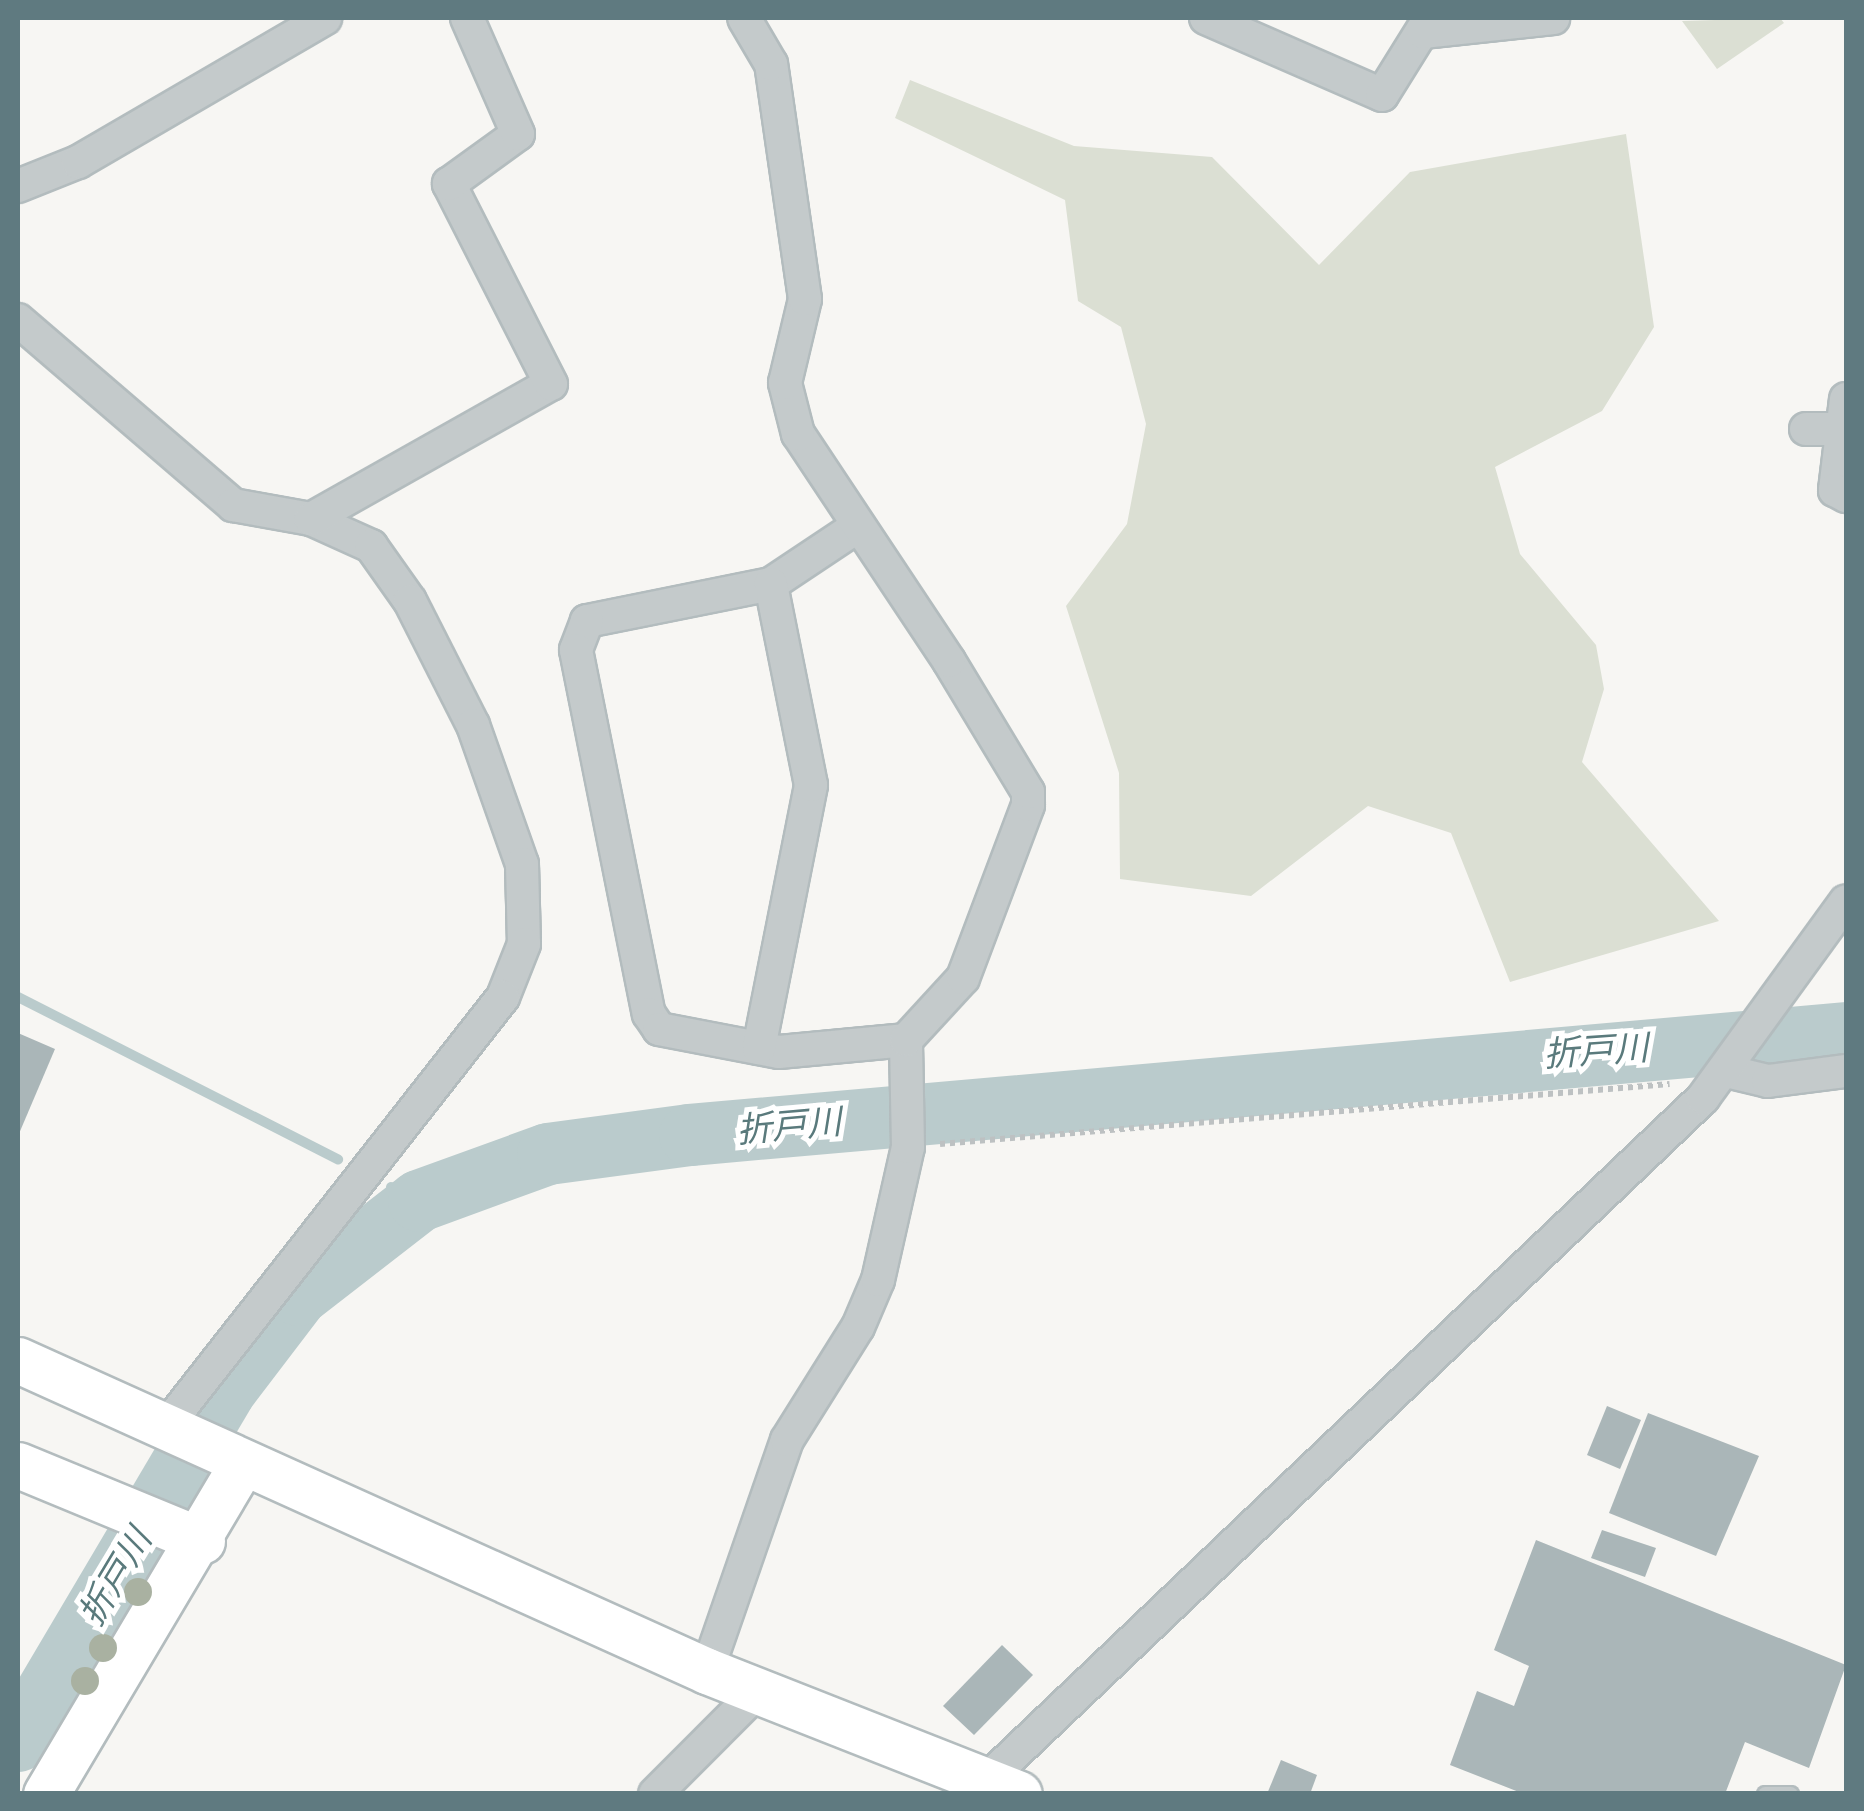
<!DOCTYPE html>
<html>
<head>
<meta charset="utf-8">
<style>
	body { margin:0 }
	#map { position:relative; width:1864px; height:1811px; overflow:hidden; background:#f7f6f3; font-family:Helvetica,"Noto Sans JP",sans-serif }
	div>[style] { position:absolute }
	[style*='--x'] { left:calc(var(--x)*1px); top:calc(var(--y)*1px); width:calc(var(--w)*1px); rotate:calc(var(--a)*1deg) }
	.green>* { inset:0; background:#dbdfd3 }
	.stream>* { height:10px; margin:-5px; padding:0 5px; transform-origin:5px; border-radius:5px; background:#bacbcc }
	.river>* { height:62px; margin:-31px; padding:0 31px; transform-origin:31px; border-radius:31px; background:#bacbcc }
	.building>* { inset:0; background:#aab6b8 }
	.path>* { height:6px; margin-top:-3px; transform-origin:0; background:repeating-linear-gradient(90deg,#bdc1c2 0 5px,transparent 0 10px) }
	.roads { filter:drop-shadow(2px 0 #b3bcbe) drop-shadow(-2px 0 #b3bcbe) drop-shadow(0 2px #b3bcbe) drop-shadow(0 -2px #b3bcbe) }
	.lane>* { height:15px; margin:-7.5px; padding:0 7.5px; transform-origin:7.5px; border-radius:7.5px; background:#c4cacb }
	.street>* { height:32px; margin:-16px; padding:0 16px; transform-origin:16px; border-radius:16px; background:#c4cacb }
	.secondary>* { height:45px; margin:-22.5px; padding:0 22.5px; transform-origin:22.5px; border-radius:22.5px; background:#fff }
	.trees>* { width:28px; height:28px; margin:-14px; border-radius:50%; background:#a9b1a1 }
	span { translate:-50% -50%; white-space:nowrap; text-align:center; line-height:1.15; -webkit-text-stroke:10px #fff; paint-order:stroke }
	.water-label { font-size:35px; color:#5a7a7c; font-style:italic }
	.frame { position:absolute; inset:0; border:20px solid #5f7a80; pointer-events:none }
</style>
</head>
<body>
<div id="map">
	<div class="green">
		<div style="clip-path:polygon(1780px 18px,1784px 23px,1717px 69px,1682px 21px)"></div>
		<div style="clip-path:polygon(910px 80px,1074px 146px,1212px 157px,1319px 265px,1410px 172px,1626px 134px,1654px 327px,1602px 411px,1495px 467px,1520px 554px,1596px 645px,1604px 689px,1582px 762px,1719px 921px,1510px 982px,1451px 833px,1368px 806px,1251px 896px,1120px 879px,1119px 773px,1066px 606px,1127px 524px,1146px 424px,1121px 327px,1078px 301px,1065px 200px,895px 118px)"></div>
	</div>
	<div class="stream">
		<div style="--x:18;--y:997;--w:359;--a:26.9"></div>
		<div style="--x:391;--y:1187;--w:31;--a:27"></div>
	</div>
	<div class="river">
		<div style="--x:18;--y:1741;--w:405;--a:-59.4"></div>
		<div style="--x:224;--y:1392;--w:122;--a:-52.7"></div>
		<div style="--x:298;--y:1295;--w:153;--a:-37.8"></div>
		<div style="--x:419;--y:1201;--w:137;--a:-20"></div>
		<div style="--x:548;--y:1154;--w:143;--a:-7.6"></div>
		<div style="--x:690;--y:1135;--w:1160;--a:-5.04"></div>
	</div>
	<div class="building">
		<div style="clip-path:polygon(18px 1033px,55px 1049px,18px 1136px)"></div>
		<div style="clip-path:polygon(1607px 1406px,1641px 1420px,1620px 1469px,1587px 1455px)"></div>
		<div style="clip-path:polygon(1648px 1413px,1759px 1456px,1716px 1556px,1609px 1513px)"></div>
		<div style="clip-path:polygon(1602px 1530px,1656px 1548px,1645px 1577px,1591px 1558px)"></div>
		<div style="clip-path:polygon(1536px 1540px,1846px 1665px,1809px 1768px,1745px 1742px,1725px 1794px,1524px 1794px,1450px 1765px,1477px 1691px,1514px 1706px,1529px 1666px,1494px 1650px)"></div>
		<div style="clip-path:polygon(1002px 1645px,1033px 1675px,974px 1735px,943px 1706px)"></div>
		<div style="clip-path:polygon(1281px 1760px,1317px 1775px,1310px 1794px,1267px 1794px)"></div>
	</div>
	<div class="path">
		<div style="--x:940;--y:1144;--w:732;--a:-4.7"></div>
	</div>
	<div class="roads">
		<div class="lane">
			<div style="--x:1765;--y:1794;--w:25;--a:0"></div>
		</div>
		<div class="street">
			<div style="--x:1206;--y:18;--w:192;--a:23.6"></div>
			<div style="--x:1382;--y:95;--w:91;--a:-58.1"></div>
			<div style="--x:1423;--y:32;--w:131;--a:-6.1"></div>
			<div style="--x:18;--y:186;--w:65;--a:-21.8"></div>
			<div style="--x:78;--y:162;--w:286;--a:-30.2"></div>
			<div style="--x:18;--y:320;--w:284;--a:40.7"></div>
			<div style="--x:233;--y:505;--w:79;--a:10.2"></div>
			<div style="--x:311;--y:519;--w:66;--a:24.2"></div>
			<div style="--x:371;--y:546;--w:67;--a:54.7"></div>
			<div style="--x:410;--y:601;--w:139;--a:63.1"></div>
			<div style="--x:473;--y:725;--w:147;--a:70.6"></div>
			<div style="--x:522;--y:864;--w:80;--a:88.6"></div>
			<div style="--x:524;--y:944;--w:57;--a:111.6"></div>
			<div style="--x:503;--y:997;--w:549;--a:128.12"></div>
			<div style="--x:1846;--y:399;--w:92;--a:96.9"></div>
			<div style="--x:1835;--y:490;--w:13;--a:29"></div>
			<div style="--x:1806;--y:429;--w:40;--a:0"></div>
			<div style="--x:311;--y:519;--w:275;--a:-29.4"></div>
			<div style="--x:551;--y:384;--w:225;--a:-117"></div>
			<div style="--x:449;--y:184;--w:85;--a:-35.9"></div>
			<div style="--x:518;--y:134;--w:127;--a:-113.7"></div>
			<div style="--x:855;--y:528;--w:101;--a:146.3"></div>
			<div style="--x:771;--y:584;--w:188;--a:168.6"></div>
			<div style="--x:587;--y:621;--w:31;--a:111"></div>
			<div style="--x:576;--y:650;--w:371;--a:78.7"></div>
			<div style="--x:649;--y:1014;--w:18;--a:56"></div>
			<div style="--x:659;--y:1029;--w:122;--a:10.9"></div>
			<div style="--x:779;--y:1052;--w:128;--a:-5.4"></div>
			<div style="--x:759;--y:1048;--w:268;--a:-78.8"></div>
			<div style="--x:811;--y:785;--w:205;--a:-101.3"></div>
			<div style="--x:1726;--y:1071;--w:43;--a:13.4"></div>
			<div style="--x:1768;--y:1081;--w:79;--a:-7.3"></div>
			<div style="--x:707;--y:1671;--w:244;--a:-70.9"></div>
			<div style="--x:787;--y:1440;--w:133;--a:-57.9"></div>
			<div style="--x:858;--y:1327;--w:51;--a:-66.9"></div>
			<div style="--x:878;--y:1280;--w:136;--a:-77.3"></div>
			<div style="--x:908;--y:1147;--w:107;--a:-91.1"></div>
			<div style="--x:906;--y:1040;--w:84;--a:-47.4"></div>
			<div style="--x:963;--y:978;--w:185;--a:-69.4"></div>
			<div style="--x:1028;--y:805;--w:13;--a:-90"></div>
			<div style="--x:1028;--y:792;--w:153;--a:-121.1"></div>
			<div style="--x:949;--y:661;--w:273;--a:-123.6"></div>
			<div style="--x:798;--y:434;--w:53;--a:-104.3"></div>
			<div style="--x:785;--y:383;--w:86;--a:-76.6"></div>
			<div style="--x:805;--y:299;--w:237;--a:-98.2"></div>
			<div style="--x:771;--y:64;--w:53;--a:-120.4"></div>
			<div style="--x:974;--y:1792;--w:1007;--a:-43.59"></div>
			<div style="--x:1703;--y:1098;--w:243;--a:-54"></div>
			<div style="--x:655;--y:1794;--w:144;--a:-45"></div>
		</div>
		<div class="secondary">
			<div style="--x:18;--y:1360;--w:756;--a:24.29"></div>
			<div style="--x:707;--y:1671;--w:335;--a:21.5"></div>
			<div style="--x:18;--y:1465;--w:199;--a:22.4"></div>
			<div style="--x:46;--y:1794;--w:380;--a:-59.3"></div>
		</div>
	</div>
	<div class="trees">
		<div style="left:138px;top:1592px"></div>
		<div style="left:103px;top:1648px"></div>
		<div style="left:85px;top:1681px"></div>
	</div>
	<div class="water-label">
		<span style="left:1596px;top:1051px;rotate:-4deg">折戸川</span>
		<span style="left:789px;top:1126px;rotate:-5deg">折戸川</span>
		<span style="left:115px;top:1577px;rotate:-59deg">折戸川</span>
	</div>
	<div class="frame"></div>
</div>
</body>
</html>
